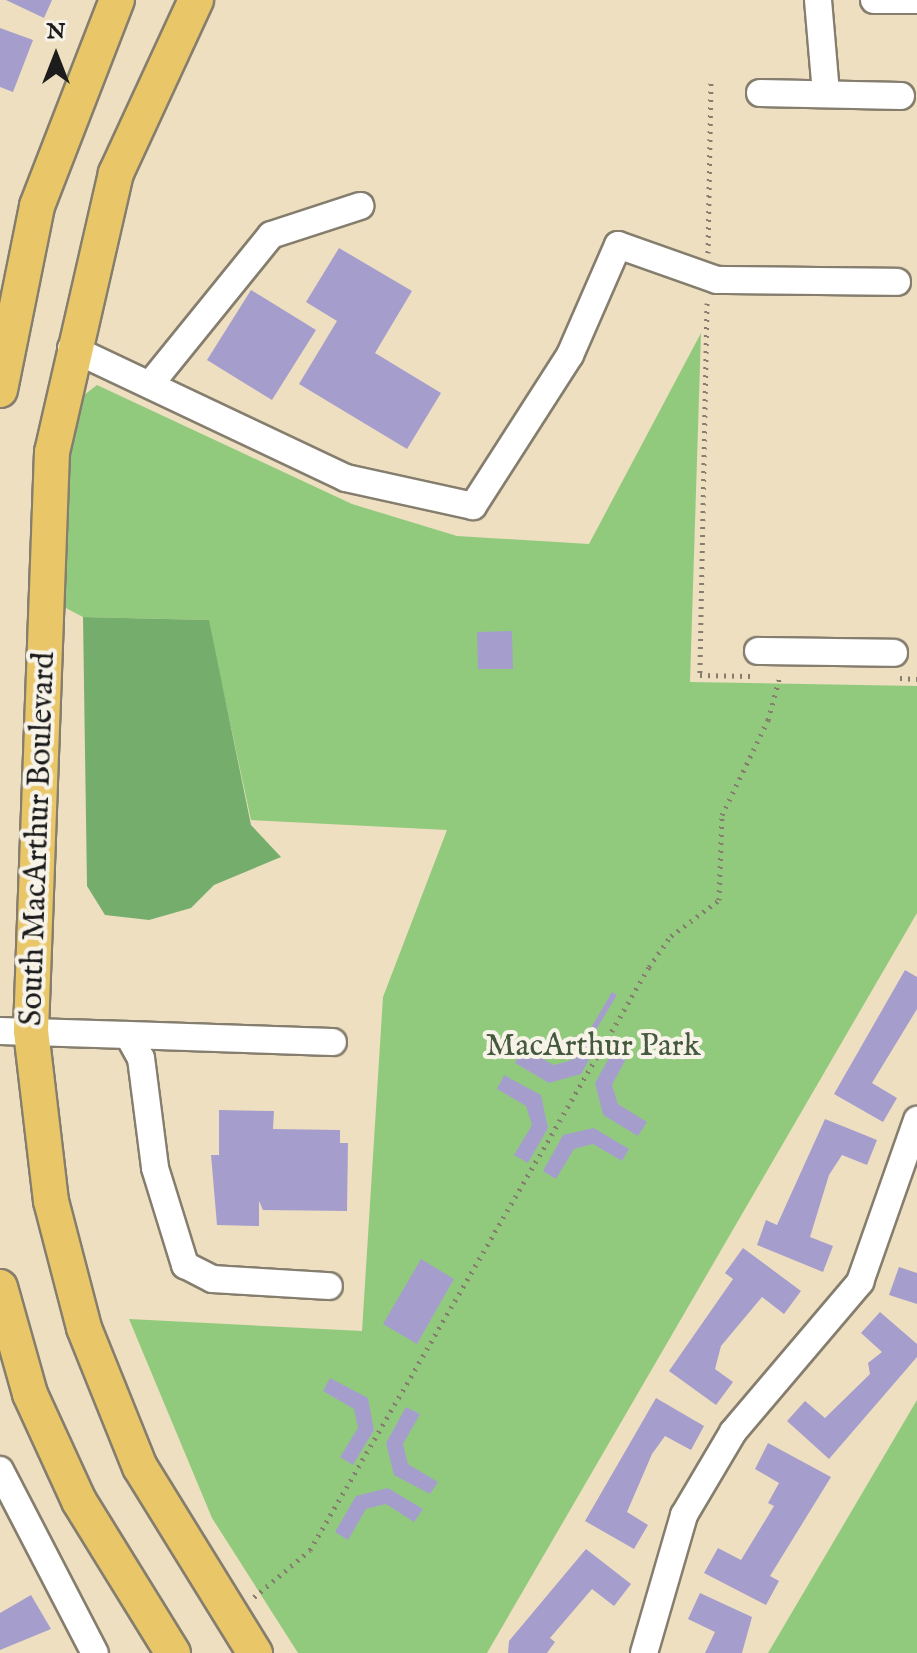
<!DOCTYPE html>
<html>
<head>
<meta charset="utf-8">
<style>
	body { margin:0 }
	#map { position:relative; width:917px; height:1653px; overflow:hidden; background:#eedfc0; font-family:"IM FELL English",serif }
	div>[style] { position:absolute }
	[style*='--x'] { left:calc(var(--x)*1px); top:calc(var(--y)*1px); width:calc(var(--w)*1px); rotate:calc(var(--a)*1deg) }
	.green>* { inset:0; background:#92ca7d }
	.forest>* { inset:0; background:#75ae6c }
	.building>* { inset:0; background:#a59ecd }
	.path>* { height:5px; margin-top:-2.5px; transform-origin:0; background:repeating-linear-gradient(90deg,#857e6e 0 2px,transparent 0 8px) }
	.roads { filter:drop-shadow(2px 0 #857e6e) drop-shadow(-2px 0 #857e6e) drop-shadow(0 2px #857e6e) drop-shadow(0 -2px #857e6e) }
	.minor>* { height:26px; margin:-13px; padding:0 13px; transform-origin:13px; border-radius:13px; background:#fff }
	.major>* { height:34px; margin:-17px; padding:0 17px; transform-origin:17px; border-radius:17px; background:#e9c769 }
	span { translate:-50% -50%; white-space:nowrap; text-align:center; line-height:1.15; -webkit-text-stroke:8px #f7f3e8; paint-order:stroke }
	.street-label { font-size:32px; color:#1c1c1c }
	.park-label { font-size:32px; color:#45593e }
	.north { position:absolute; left:16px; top:16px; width:80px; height:80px; -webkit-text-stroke:6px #f7f3e8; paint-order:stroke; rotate:0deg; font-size:22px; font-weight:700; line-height:32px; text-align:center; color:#1c1c1c }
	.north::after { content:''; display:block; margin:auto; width:28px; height:36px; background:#1c1c1c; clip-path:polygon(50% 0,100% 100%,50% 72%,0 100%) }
</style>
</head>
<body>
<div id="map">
	<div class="green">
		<div style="clip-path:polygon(701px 333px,690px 682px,917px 686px,917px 913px,487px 1653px,298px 1653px,212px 1518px,129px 1319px,362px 1331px,383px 997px,447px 830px,251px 820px,208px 620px,83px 617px,62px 606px,71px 405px,97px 385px,352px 504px,457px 536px,589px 544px)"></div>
		<div style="clip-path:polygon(917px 1400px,917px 1653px,768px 1653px)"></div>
	</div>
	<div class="forest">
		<div style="clip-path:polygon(83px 617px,209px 620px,251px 825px,281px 857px,214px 885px,191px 908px,149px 920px,105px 915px,87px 886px)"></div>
	</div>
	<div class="building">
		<div style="clip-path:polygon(6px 0,52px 0,44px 18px)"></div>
		<div style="clip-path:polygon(0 28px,33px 40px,13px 92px,0 87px)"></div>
		<div style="clip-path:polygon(339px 248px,412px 291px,375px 353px,441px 393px,407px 449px,299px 384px,337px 321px,306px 302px)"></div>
		<div style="clip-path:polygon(251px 290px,316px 330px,272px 400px,207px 360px)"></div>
		<div style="clip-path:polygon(512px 631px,513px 669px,478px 669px,477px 632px)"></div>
		<div style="clip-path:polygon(905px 970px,917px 977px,917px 1009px,872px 1083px,897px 1098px,883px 1122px,834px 1094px)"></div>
		<div style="clip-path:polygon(612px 992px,617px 995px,593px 1035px,601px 1039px,581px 1074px,549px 1083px,515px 1063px,523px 1048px,554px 1065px,572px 1060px)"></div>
		<div style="clip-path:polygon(615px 1047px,628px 1055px,612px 1085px,618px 1104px,647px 1122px,638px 1136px,603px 1115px,595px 1083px)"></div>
		<div style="clip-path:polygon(504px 1075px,541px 1095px,548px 1128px,528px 1163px,514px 1155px,532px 1125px,526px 1106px,497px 1089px)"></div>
		<div style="clip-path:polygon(219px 1110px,274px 1111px,273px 1129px,340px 1130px,340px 1143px,348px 1143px,347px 1211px,263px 1210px,259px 1201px,259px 1226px,217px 1225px,211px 1155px,219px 1155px)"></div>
		<div style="clip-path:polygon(825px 1119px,877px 1140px,867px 1165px,842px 1155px,829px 1175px,810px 1237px,833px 1246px,823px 1272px,757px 1245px,766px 1220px,777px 1225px)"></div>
		<div style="clip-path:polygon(594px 1128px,629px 1149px,622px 1161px,593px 1144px,574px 1149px,556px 1179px,543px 1171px,563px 1135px)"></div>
		<div style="clip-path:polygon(743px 1248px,801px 1291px,784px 1314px,762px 1297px,721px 1346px,715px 1369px,733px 1382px,716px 1405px,669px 1371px,733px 1279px,725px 1273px)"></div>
		<div style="clip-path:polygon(421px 1259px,454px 1279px,417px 1344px,383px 1324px)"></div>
		<div style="clip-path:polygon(899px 1267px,917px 1273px,917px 1304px,889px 1295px)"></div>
		<div style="clip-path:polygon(880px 1312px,917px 1344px,917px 1357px,829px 1459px,787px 1421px,805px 1401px,825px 1418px,870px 1374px,868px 1363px,882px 1352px,861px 1333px)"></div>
		<div style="clip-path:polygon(330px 1378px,368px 1398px,374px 1430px,353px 1465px,340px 1457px,358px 1428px,354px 1409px,323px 1391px)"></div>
		<div style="clip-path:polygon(656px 1398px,704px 1426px,691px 1450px,665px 1436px,652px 1454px,627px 1512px,648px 1525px,634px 1549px,585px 1521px)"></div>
		<div style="clip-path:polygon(406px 1407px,420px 1414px,403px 1444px,408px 1464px,438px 1482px,430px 1494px,394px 1475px,386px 1443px)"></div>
		<div style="clip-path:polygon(768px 1443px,831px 1477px,770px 1576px,779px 1581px,766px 1605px,704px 1573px,718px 1548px,741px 1560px,774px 1506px,768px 1503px,779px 1483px,755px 1469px)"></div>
		<div style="clip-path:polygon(388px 1488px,423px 1509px,414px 1522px,386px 1504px,366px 1509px,348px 1540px,335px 1532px,356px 1496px)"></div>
		<div style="clip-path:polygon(586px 1549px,631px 1584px,614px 1606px,592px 1589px,550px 1638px,555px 1642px,547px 1653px,508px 1653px,509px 1641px)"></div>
		<div style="clip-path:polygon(700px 1593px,752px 1617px,742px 1653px,705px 1653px,715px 1632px,688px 1619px)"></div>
		<div style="clip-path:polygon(31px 1595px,51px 1629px,0 1650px,0 1613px)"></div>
	</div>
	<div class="path">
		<div style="--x:708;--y:253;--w:175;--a:-89"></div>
		<div style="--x:707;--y:303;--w:372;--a:91.1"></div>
		<div style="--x:700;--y:675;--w:50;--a:1.1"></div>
		<div style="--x:900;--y:678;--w:17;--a:3"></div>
		<div style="--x:254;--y:1597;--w:73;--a:-40"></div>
		<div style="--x:310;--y:1550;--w:674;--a:-59.82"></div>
		<div style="--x:649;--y:967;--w:38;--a:-55"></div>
		<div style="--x:671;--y:936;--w:60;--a:-36.9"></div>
		<div style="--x:719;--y:900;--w:85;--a:-88"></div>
		<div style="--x:722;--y:815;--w:106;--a:-64.2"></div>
		<div style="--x:768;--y:720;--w:46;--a:-74.7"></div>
	</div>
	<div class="roads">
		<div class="minor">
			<div style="--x:818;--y:0;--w:94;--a:85.1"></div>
			<div style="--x:874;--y:0;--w:43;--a:0"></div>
			<div style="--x:760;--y:93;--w:141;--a:1.2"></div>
			<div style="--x:71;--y:348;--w:304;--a:25.3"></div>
			<div style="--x:346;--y:478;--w:130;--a:12.4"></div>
			<div style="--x:473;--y:506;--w:179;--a:-57.3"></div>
			<div style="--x:570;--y:355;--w:120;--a:-66.4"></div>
			<div style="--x:618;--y:245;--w:105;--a:19.5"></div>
			<div style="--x:717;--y:280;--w:180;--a:0.6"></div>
			<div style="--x:152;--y:382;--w:189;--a:-51"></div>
			<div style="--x:271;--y:235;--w:94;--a:-18"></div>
			<div style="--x:758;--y:651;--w:136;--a:0.8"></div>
			<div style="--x:0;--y:1031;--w:128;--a:1.8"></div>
			<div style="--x:128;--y:1035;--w:26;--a:61"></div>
			<div style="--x:141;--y:1058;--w:111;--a:82.7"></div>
			<div style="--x:155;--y:1168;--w:102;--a:72.8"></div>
			<div style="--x:185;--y:1265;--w:31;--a:27"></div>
			<div style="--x:213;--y:1279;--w:116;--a:3.5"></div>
			<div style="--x:128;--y:1035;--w:205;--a:2"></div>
			<div style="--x:0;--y:1470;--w:206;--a:62.6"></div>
			<div style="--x:644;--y:1653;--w:144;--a:-73.8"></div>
			<div style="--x:684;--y:1515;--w:96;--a:-59.4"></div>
			<div style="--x:733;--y:1432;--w:197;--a:-49.7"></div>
			<div style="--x:860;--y:1282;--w:172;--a:-70.6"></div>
		</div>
		<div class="major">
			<div style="--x:196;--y:0;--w:191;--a:114.8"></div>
			<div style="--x:116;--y:173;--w:286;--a:102.9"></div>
			<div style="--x:52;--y:452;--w:579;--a:92.08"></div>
			<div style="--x:31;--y:1031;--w:171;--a:83.3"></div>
			<div style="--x:51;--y:1201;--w:131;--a:75.4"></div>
			<div style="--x:84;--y:1328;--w:150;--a:68.1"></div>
			<div style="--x:140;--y:1467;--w:219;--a:58.3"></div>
			<div style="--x:0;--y:390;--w:188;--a:-78.6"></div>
			<div style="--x:37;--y:206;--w:221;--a:-68.8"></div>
			<div style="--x:0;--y:1287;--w:111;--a:74.3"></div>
			<div style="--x:30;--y:1394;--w:118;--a:65.4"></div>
			<div style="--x:79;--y:1501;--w:179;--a:58.3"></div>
		</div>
	</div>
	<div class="street-label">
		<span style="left:39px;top:839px;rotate:-88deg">South MacArthur Boulevard</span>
	</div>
	<div class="park-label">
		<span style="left:593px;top:1047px">MacArthur Park</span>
	</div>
	<div class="north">N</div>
</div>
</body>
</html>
